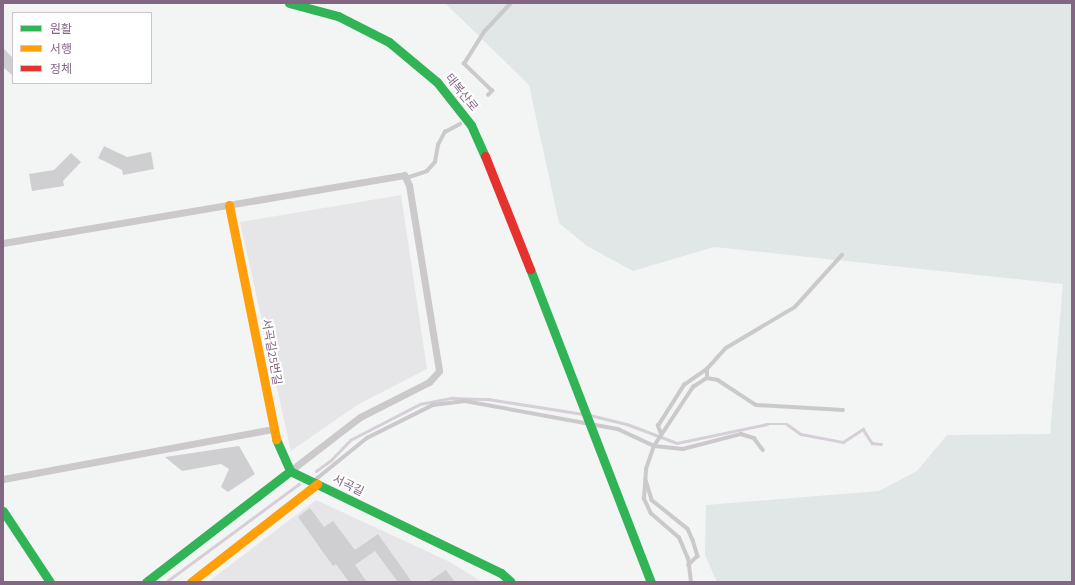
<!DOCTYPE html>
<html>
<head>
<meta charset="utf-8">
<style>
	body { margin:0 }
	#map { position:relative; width:1075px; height:585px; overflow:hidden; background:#f3f5f4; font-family:"Source Sans 3","Noto Sans KR",sans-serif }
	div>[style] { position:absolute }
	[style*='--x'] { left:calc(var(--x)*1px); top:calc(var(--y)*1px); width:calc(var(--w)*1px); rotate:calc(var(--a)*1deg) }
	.built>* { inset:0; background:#e6e5e7 }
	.green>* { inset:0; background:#e1e6e6 }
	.stream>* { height:2.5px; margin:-1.25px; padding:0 1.25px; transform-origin:1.25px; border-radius:1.25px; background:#d6cfd8 }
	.building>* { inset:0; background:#cfced0 }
	.lane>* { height:3.5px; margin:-1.75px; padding:0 1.75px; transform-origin:1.75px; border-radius:1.75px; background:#cbc9cb }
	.street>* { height:7px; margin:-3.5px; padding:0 3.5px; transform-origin:3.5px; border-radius:3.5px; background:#cbc9cb }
	.fast>* { height:9px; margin:-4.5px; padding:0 4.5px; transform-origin:4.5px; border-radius:4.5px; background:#30b455 }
	.slow>* { height:9px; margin:-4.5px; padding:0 4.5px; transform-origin:4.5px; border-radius:4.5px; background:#ff9f0a }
	.jam>* { height:9px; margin:-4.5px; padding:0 4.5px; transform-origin:4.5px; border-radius:4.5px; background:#e5322d }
	span { translate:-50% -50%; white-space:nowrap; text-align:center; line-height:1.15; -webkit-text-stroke:4px #fff; paint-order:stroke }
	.street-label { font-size:12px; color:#816781 }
	.frame { position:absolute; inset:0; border:4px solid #816781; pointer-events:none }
	.legend { position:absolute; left:12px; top:12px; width:140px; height:72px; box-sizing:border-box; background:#fff; border:1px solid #cdc2cd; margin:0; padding:5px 7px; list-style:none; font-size:12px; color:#816781 }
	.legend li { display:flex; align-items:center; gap:8px; height:20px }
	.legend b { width:20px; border:1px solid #cdc2cd }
</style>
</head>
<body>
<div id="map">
	<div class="built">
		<div style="clip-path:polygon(401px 195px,427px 369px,357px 405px,291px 451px,240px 222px)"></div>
		<div style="clip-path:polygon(316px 500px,450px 562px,482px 582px,208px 582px)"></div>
	</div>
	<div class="green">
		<div style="clip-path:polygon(445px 3px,1072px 3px,1072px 582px,717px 582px,705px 555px,706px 505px,879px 491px,917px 471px,947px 435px,1050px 434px,1063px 284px,714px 247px,633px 271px,587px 246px,559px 223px,529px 85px)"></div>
	</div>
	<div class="stream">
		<div style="--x:590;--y:415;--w:38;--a:14"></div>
		<div style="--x:627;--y:424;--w:53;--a:20.8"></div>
		<div style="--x:677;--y:443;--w:92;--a:-11.9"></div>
		<div style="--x:767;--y:424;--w:20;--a:0"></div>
		<div style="--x:787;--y:424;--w:17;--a:36"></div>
		<div style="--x:801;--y:434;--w:43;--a:10.8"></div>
		<div style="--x:843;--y:442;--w:24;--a:-33"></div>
		<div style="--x:863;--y:429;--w:17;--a:57"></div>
		<div style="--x:872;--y:443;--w:9;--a:6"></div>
		<div style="--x:316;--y:471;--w:19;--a:-36"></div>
		<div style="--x:331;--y:460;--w:28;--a:-46"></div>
		<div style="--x:350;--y:440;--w:79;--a:-27.2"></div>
		<div style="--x:420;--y:404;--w:33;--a:-11"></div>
		<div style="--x:452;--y:398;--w:36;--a:2"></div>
		<div style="--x:488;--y:399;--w:96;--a:9"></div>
		<div style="--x:166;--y:582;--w:165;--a:-36.4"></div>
	</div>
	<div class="building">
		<div style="clip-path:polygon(3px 48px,13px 58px,13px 76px,3px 67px)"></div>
		<div style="clip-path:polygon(104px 146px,127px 157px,151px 152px,154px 169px,123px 175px,122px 170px,98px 158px)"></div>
		<div style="clip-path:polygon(71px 153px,81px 162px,63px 181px,64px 186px,32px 191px,29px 174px,54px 170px)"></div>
		<div style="clip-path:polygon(239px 446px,255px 474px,228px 492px,221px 487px,229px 469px,221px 464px,182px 471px,165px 457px)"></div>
		<div style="clip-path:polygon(310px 508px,324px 527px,333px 521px,355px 550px,378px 534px,412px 582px,398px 582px,375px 551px,355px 565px,367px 582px,349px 582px,336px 564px,333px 566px,298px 517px)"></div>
		<div style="clip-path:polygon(446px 570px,455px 582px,428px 582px)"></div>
	</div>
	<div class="lane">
		<div style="--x:488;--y:95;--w:6;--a:-45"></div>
		<div style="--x:492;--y:91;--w:39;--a:-136"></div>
		<div style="--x:464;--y:64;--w:38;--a:-58"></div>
		<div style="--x:484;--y:32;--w:40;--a:-47"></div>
		<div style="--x:406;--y:178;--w:22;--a:-18"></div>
		<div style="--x:427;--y:171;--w:12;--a:-48"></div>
		<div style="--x:435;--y:162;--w:17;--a:-80"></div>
		<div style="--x:438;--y:145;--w:15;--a:-62"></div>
		<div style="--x:445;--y:132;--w:17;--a:-28"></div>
		<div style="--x:707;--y:378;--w:11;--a:10"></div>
		<div style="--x:718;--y:380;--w:45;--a:33.3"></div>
		<div style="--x:756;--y:405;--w:87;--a:3.3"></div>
		<div style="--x:661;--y:434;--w:9;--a:-111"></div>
		<div style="--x:658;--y:426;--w:49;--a:-57.6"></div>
		<div style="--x:684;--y:385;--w:28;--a:-35"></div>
		<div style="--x:315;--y:480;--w:67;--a:-38.9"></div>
		<div style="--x:367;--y:438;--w:74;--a:-26.6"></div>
		<div style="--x:433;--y:405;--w:32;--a:-7"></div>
		<div style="--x:465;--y:401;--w:156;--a:10.4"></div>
		<div style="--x:618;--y:429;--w:40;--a:25"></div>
		<div style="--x:654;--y:446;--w:71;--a:-56.5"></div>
		<div style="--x:693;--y:387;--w:17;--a:-33"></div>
		<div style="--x:707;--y:378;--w:9;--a:-90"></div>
		<div style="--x:707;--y:369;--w:28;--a:-48"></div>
		<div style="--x:726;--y:348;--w:80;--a:-30.7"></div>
		<div style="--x:795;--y:307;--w:70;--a:-47.9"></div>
		<div style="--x:646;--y:480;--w:21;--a:73"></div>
		<div style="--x:652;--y:500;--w:46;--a:38.9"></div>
		<div style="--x:688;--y:529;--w:12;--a:66"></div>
		<div style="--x:693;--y:540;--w:17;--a:73"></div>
		<div style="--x:698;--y:556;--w:13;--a:135"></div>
		<div style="--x:691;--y:582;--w:23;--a:-97"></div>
		<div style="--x:688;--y:559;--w:23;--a:-113"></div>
		<div style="--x:679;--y:538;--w:37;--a:-139"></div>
		<div style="--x:651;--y:514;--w:17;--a:-115"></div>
		<div style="--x:644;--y:499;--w:30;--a:-86"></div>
		<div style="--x:646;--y:469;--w:24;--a:-71"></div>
		<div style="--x:654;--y:446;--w:29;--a:6"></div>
		<div style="--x:683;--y:449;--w:60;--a:-14.5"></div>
		<div style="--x:741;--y:434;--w:14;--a:17"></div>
		<div style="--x:754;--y:438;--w:15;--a:53"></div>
	</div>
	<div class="street">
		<div style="--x:3;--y:243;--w:407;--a:-9.6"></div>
		<div style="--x:404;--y:175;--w:11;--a:63"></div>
		<div style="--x:409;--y:185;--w:188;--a:80.8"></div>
		<div style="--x:439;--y:371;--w:15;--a:132"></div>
		<div style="--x:429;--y:382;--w:77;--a:153.1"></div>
		<div style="--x:360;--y:417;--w:88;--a:142.4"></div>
		<div style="--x:3;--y:479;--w:274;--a:-10.5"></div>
	</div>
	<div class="fast">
		<div style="--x:289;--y:3;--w:51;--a:14.9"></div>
		<div style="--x:338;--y:16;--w:57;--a:27"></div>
		<div style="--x:389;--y:42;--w:62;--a:39.8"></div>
		<div style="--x:437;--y:82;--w:55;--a:51.7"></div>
		<div style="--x:471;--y:125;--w:34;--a:66"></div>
		<div style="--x:530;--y:269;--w:336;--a:68.9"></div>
		<div style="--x:276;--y:439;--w:35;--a:66"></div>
		<div style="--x:290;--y:471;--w:234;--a:25.8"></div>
		<div style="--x:501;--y:573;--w:13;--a:42"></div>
		<div style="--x:3;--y:511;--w:85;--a:56.5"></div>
		<div style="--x:146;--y:582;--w:182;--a:-37.6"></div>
	</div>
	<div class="slow">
		<div style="--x:229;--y:205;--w:239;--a:78.6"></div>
		<div style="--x:191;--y:582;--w:160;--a:-37.9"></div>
	</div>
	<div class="jam">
		<div style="--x:485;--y:156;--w:122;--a:68.3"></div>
	</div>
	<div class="street-label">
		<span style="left:461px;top:93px;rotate:51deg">태복산로</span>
		<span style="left:271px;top:352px;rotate:80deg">서곡길25번길</span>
		<span style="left:348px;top:486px;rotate:26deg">서곡길</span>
	</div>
	<div class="frame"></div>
	<ul class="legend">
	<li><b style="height:5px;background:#30b455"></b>원활</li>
	<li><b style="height:5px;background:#ff9f0a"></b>서행</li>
	<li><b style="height:5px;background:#e5322d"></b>정체</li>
	</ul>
</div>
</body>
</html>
